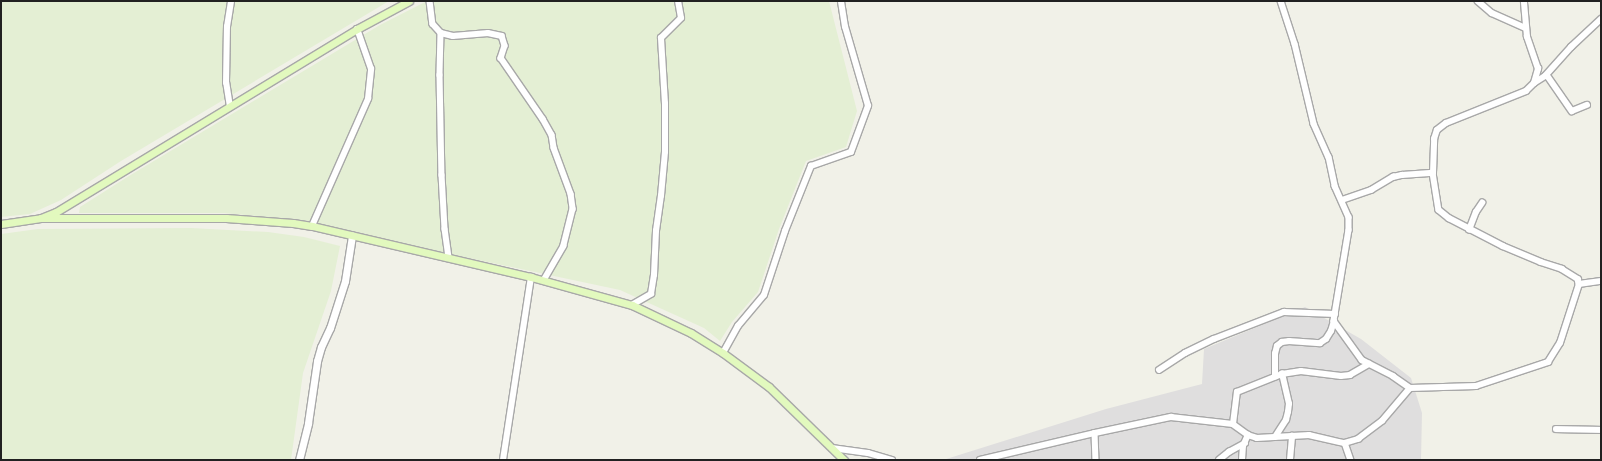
<!DOCTYPE html>
<html>
<head>
<meta charset="utf-8">
<style>
	body { margin:0 }
	#map { position:relative; width:1602px; height:461px; overflow:hidden; background:#f1f1e8; font-family:"Roboto Condensed",sans-serif }
	div>[style] { position:absolute }
	[style*='--x'] { left:calc(var(--x)*1px); top:calc(var(--y)*1px); width:calc(var(--w)*1px); rotate:calc(var(--a)*1deg) }
	.residential>* { inset:0; background:#dfdede }
	.farmland>* { inset:0; background:#e4efd4 }
	.roads { filter:drop-shadow(1px 0 #a8a8a8) drop-shadow(-1px 0 #a8a8a8) drop-shadow(0 1px #a8a8a8) drop-shadow(0 -1px #a8a8a8) }
	.minor>* { height:5.5px; margin:-2.75px; padding:0 2.75px; transform-origin:2.75px; border-radius:2.75px; background:#fff }
	.tertiary>* { height:7px; margin:-3.5px; padding:0 3.5px; transform-origin:3.5px; border-radius:3.5px; background:#fff }
	.secondary>* { height:7px; margin:-3.5px; padding:0 3.5px; transform-origin:3.5px; border-radius:3.5px; background:#e2f9be }
	span { translate:-50% -50%; white-space:nowrap; text-align:center; line-height:1.15; -webkit-text-stroke:3px #fff; paint-order:stroke }
	.frame { position:absolute; inset:0; border:2px solid #212121; pointer-events:none }
</style>
</head>
<body>
<div id="map">
	<div class="residential">
		<div style="clip-path:polygon(1305px 307px,1361px 339px,1411px 378px,1422px 413px,1421px 460px,943px 460px,1106px 409px,1202px 384px,1204px 349px)"></div>
	</div>
	<div class="farmland">
		<div style="clip-path:polygon(1px 1px,389px 1px,121px 161px,61px 200px,30px 214px,1px 217px)"></div>
		<div style="clip-path:polygon(427px 1px,829px 1px,857px 111px,846px 147px,806px 161px,779px 229px,758px 292px,732px 322px,720px 341px,704px 328px,620px 290px,365px 236px,307px 221px,224px 213px,79px 213px,80px 207px,129px 176px,380px 25px)"></div>
		<div style="clip-path:polygon(191px 228px,268px 232px,304px 237px,340px 246px,331px 291px,303px 373px,291px 460px,1px 460px,1px 234px,38px 229px)"></div>
	</div>
	<div class="roads">
		<div class="minor">
			<div style="--x:430;--y:1;--w:23;--a:83"></div>
			<div style="--x:433;--y:24;--w:12;--a:48"></div>
			<div style="--x:441;--y:33;--w:42;--a:91.4"></div>
			<div style="--x:440;--y:75;--w:100;--a:88.9"></div>
			<div style="--x:442;--y:175;--w:54;--a:86.8"></div>
			<div style="--x:445;--y:229;--w:29;--a:82"></div>
			<div style="--x:1281;--y:1;--w:45;--a:72"></div>
			<div style="--x:1295;--y:44;--w:82;--a:76.6"></div>
			<div style="--x:1314;--y:124;--w:36;--a:66"></div>
			<div style="--x:1329;--y:157;--w:30;--a:78"></div>
			<div style="--x:1335;--y:186;--w:34;--a:66"></div>
			<div style="--x:1349;--y:217;--w:13;--a:90"></div>
			<div style="--x:1349;--y:230;--w:92;--a:99.4"></div>
			<div style="--x:1334;--y:321;--w:48;--a:54.3"></div>
			<div style="--x:1362;--y:360;--w:35;--a:27"></div>
			<div style="--x:1393;--y:376;--w:21;--a:35"></div>
			<div style="--x:1478;--y:1;--w:18;--a:41"></div>
			<div style="--x:1492;--y:13;--w:37;--a:24"></div>
			<div style="--x:441;--y:33;--w:12;--a:14"></div>
			<div style="--x:453;--y:36;--w:35;--a:-5"></div>
			<div style="--x:488;--y:33;--w:14;--a:12"></div>
			<div style="--x:502;--y:36;--w:10;--a:73"></div>
			<div style="--x:505;--y:46;--w:13;--a:108"></div>
			<div style="--x:501;--y:58;--w:74;--a:55.5"></div>
			<div style="--x:543;--y:119;--w:18;--a:61"></div>
			<div style="--x:552;--y:135;--w:13;--a:81"></div>
			<div style="--x:554;--y:148;--w:49;--a:69.7"></div>
			<div style="--x:571;--y:194;--w:15;--a:82"></div>
			<div style="--x:573;--y:209;--w:38;--a:104"></div>
			<div style="--x:564;--y:246;--w:39;--a:120"></div>
			<div style="--x:1547;--y:75;--w:44;--a:55.2"></div>
			<div style="--x:1572;--y:111;--w:16;--a:-22"></div>
			<div style="--x:1534;--y:83;--w:13;--a:-32"></div>
			<div style="--x:1545;--y:76;--w:39;--a:-48"></div>
			<div style="--x:1571;--y:47;--w:41;--a:-43"></div>
			<div style="--x:230;--y:107;--w:24;--a:-99"></div>
			<div style="--x:226;--y:83;--w:56;--a:-89"></div>
			<div style="--x:227;--y:27;--w:26;--a:-81"></div>
			<div style="--x:1433;--y:173;--w:37;--a:81"></div>
			<div style="--x:1439;--y:210;--w:13;--a:39"></div>
			<div style="--x:1449;--y:218;--w:61;--a:27.4"></div>
			<div style="--x:1503;--y:246;--w:41;--a:22.8"></div>
			<div style="--x:1541;--y:262;--w:22;--a:18"></div>
			<div style="--x:1562;--y:269;--w:19;--a:32"></div>
			<div style="--x:1578;--y:279;--w:5;--a:79"></div>
			<div style="--x:1342;--y:200;--w:31;--a:-19"></div>
			<div style="--x:1371;--y:190;--w:26;--a:-31"></div>
			<div style="--x:1393;--y:177;--w:9;--a:-13"></div>
			<div style="--x:1402;--y:175;--w:31;--a:-4"></div>
			<div style="--x:1433;--y:173;--w:34;--a:-88"></div>
			<div style="--x:1434;--y:139;--w:9;--a:-72"></div>
			<div style="--x:1437;--y:130;--w:11;--a:-38"></div>
			<div style="--x:1446;--y:123;--w:86;--a:-21.8"></div>
			<div style="--x:1526;--y:91;--w:11;--a:-45"></div>
			<div style="--x:1534;--y:83;--w:15;--a:-74"></div>
			<div style="--x:1538;--y:69;--w:34;--a:-109"></div>
			<div style="--x:1527;--y:37;--w:36;--a:-95"></div>
			<div style="--x:312;--y:226;--w:139;--a:-66.2"></div>
			<div style="--x:368;--y:99;--w:30;--a:-84"></div>
			<div style="--x:371;--y:69;--w:42;--a:-109.3"></div>
			<div style="--x:1469;--y:230;--w:19;--a:-69"></div>
			<div style="--x:1476;--y:212;--w:11;--a:-56"></div>
			<div style="--x:632;--y:305;--w:22;--a:-30"></div>
			<div style="--x:651;--y:294;--w:19;--a:-81"></div>
			<div style="--x:654;--y:275;--w:44;--a:-87.4"></div>
			<div style="--x:656;--y:231;--w:35;--a:-82"></div>
			<div style="--x:661;--y:196;--w:44;--a:-84.8"></div>
			<div style="--x:665;--y:152;--w:48;--a:-90"></div>
			<div style="--x:665;--y:104;--w:66;--a:-93.5"></div>
			<div style="--x:661;--y:38;--w:28;--a:-45"></div>
			<div style="--x:681;--y:18;--w:17;--a:-100"></div>
			<div style="--x:723;--y:353;--w:31;--a:-61"></div>
			<div style="--x:738;--y:326;--w:40;--a:-50"></div>
			<div style="--x:764;--y:295;--w:67;--a:-71.8"></div>
			<div style="--x:785;--y:231;--w:70;--a:-68.2"></div>
			<div style="--x:811;--y:166;--w:42;--a:-19.3"></div>
			<div style="--x:851;--y:152;--w:49;--a:-69.7"></div>
			<div style="--x:868;--y:106;--w:82;--a:-106.2"></div>
			<div style="--x:845;--y:27;--w:26;--a:-99"></div>
			<div style="--x:1159;--y:370;--w:31;--a:-33"></div>
			<div style="--x:1185;--y:353;--w:32;--a:-26"></div>
			<div style="--x:1214;--y:339;--w:75;--a:-21.1"></div>
			<div style="--x:1284;--y:312;--w:51;--a:2.2"></div>
			<div style="--x:1275;--y:377;--w:23;--a:-90"></div>
			<div style="--x:1275;--y:354;--w:8;--a:-76"></div>
			<div style="--x:1277;--y:346;--w:6;--a:-39"></div>
			<div style="--x:1282;--y:342;--w:7;--a:-8"></div>
			<div style="--x:1289;--y:341;--w:31;--a:4"></div>
			<div style="--x:1320;--y:343;--w:7;--a:-34"></div>
			<div style="--x:1326;--y:339;--w:9;--a:-58"></div>
			<div style="--x:1331;--y:331;--w:10;--a:-73"></div>
			<div style="--x:1233;--y:424;--w:32;--a:-83"></div>
			<div style="--x:1237;--y:392;--w:48;--a:-21.8"></div>
			<div style="--x:1282;--y:374;--w:19;--a:-9"></div>
			<div style="--x:1301;--y:371;--w:40;--a:7.1"></div>
			<div style="--x:1341;--y:376;--w:9;--a:-6"></div>
			<div style="--x:1350;--y:375;--w:22;--a:-30"></div>
			<div style="--x:1556;--y:429;--w:45;--a:1.3"></div>
			<div style="--x:1095;--y:433;--w:27;--a:88"></div>
			<div style="--x:1275;--y:437;--w:20;--a:-57"></div>
			<div style="--x:1286;--y:420;--w:8;--a:-76"></div>
			<div style="--x:1288;--y:412;--w:8;--a:-83"></div>
			<div style="--x:1289;--y:404;--w:31;--a:-103"></div>
			<div style="--x:1345;--y:443;--w:18;--a:71"></div>
			<div style="--x:832;--y:448;--w:36;--a:8"></div>
			<div style="--x:868;--y:453;--w:25;--a:16"></div>
			<div style="--x:503;--y:460;--w:185;--a:-81.3"></div>
			<div style="--x:980;--y:460;--w:118;--a:-13.2"></div>
			<div style="--x:1095;--y:433;--w:78;--a:-11.9"></div>
			<div style="--x:1171;--y:417;--w:62;--a:6.4"></div>
			<div style="--x:1233;--y:424;--w:19;--a:36"></div>
			<div style="--x:1248;--y:435;--w:9;--a:18"></div>
			<div style="--x:1257;--y:438;--w:52;--a:-3.3"></div>
			<div style="--x:1309;--y:435;--w:37;--a:13"></div>
			<div style="--x:1345;--y:443;--w:14;--a:-17"></div>
			<div style="--x:1358;--y:439;--w:30;--a:-37"></div>
			<div style="--x:1382;--y:421;--w:43;--a:-49.7"></div>
			<div style="--x:1410;--y:388;--w:66;--a:-1.7"></div>
			<div style="--x:1476;--y:386;--w:76;--a:-18.4"></div>
			<div style="--x:1548;--y:362;--w:22;--a:-58"></div>
			<div style="--x:1560;--y:343;--w:62;--a:-72.1"></div>
			<div style="--x:1579;--y:284;--w:22;--a:-8"></div>
			<div style="--x:1219;--y:460;--w:13;--a:-39"></div>
			<div style="--x:1229;--y:452;--w:18;--a:-29"></div>
			<div style="--x:1242;--y:460;--w:14;--a:-86"></div>
			<div style="--x:1243;--y:446;--w:12;--a:-66"></div>
			<div style="--x:1290;--y:460;--w:24;--a:-85"></div>
		</div>
		<div class="tertiary">
			<div style="--x:299;--y:460;--w:38;--a:-76"></div>
			<div style="--x:308;--y:423;--w:63;--a:-81.7"></div>
			<div style="--x:317;--y:361;--w:15;--a:-74"></div>
			<div style="--x:321;--y:347;--w:21;--a:-65"></div>
			<div style="--x:330;--y:328;--w:49;--a:-72.3"></div>
			<div style="--x:345;--y:281;--w:46;--a:-81.2"></div>
		</div>
		<div class="secondary">
			<div style="--x:41;--y:218;--w:185;--a:0"></div>
			<div style="--x:226;--y:218;--w:67;--a:4.3"></div>
			<div style="--x:293;--y:223;--w:19;--a:9"></div>
			<div style="--x:312;--y:226;--w:225;--a:13.1"></div>
			<div style="--x:531;--y:277;--w:105;--a:15.5"></div>
			<div style="--x:632;--y:305;--w:65;--a:25.4"></div>
			<div style="--x:691;--y:333;--w:38;--a:32"></div>
			<div style="--x:723;--y:353;--w:57;--a:36.5"></div>
			<div style="--x:769;--y:387;--w:105;--a:44.2"></div>
			<div style="--x:1;--y:224;--w:40;--a:-8.5"></div>
			<div style="--x:41;--y:218;--w:16;--a:-22"></div>
			<div style="--x:56;--y:212;--w:352;--a:-31.3"></div>
			<div style="--x:357;--y:29;--w:59;--a:-28.3"></div>
		</div>
	</div>
	<div class="frame"></div>
</div>
</body>
</html>
